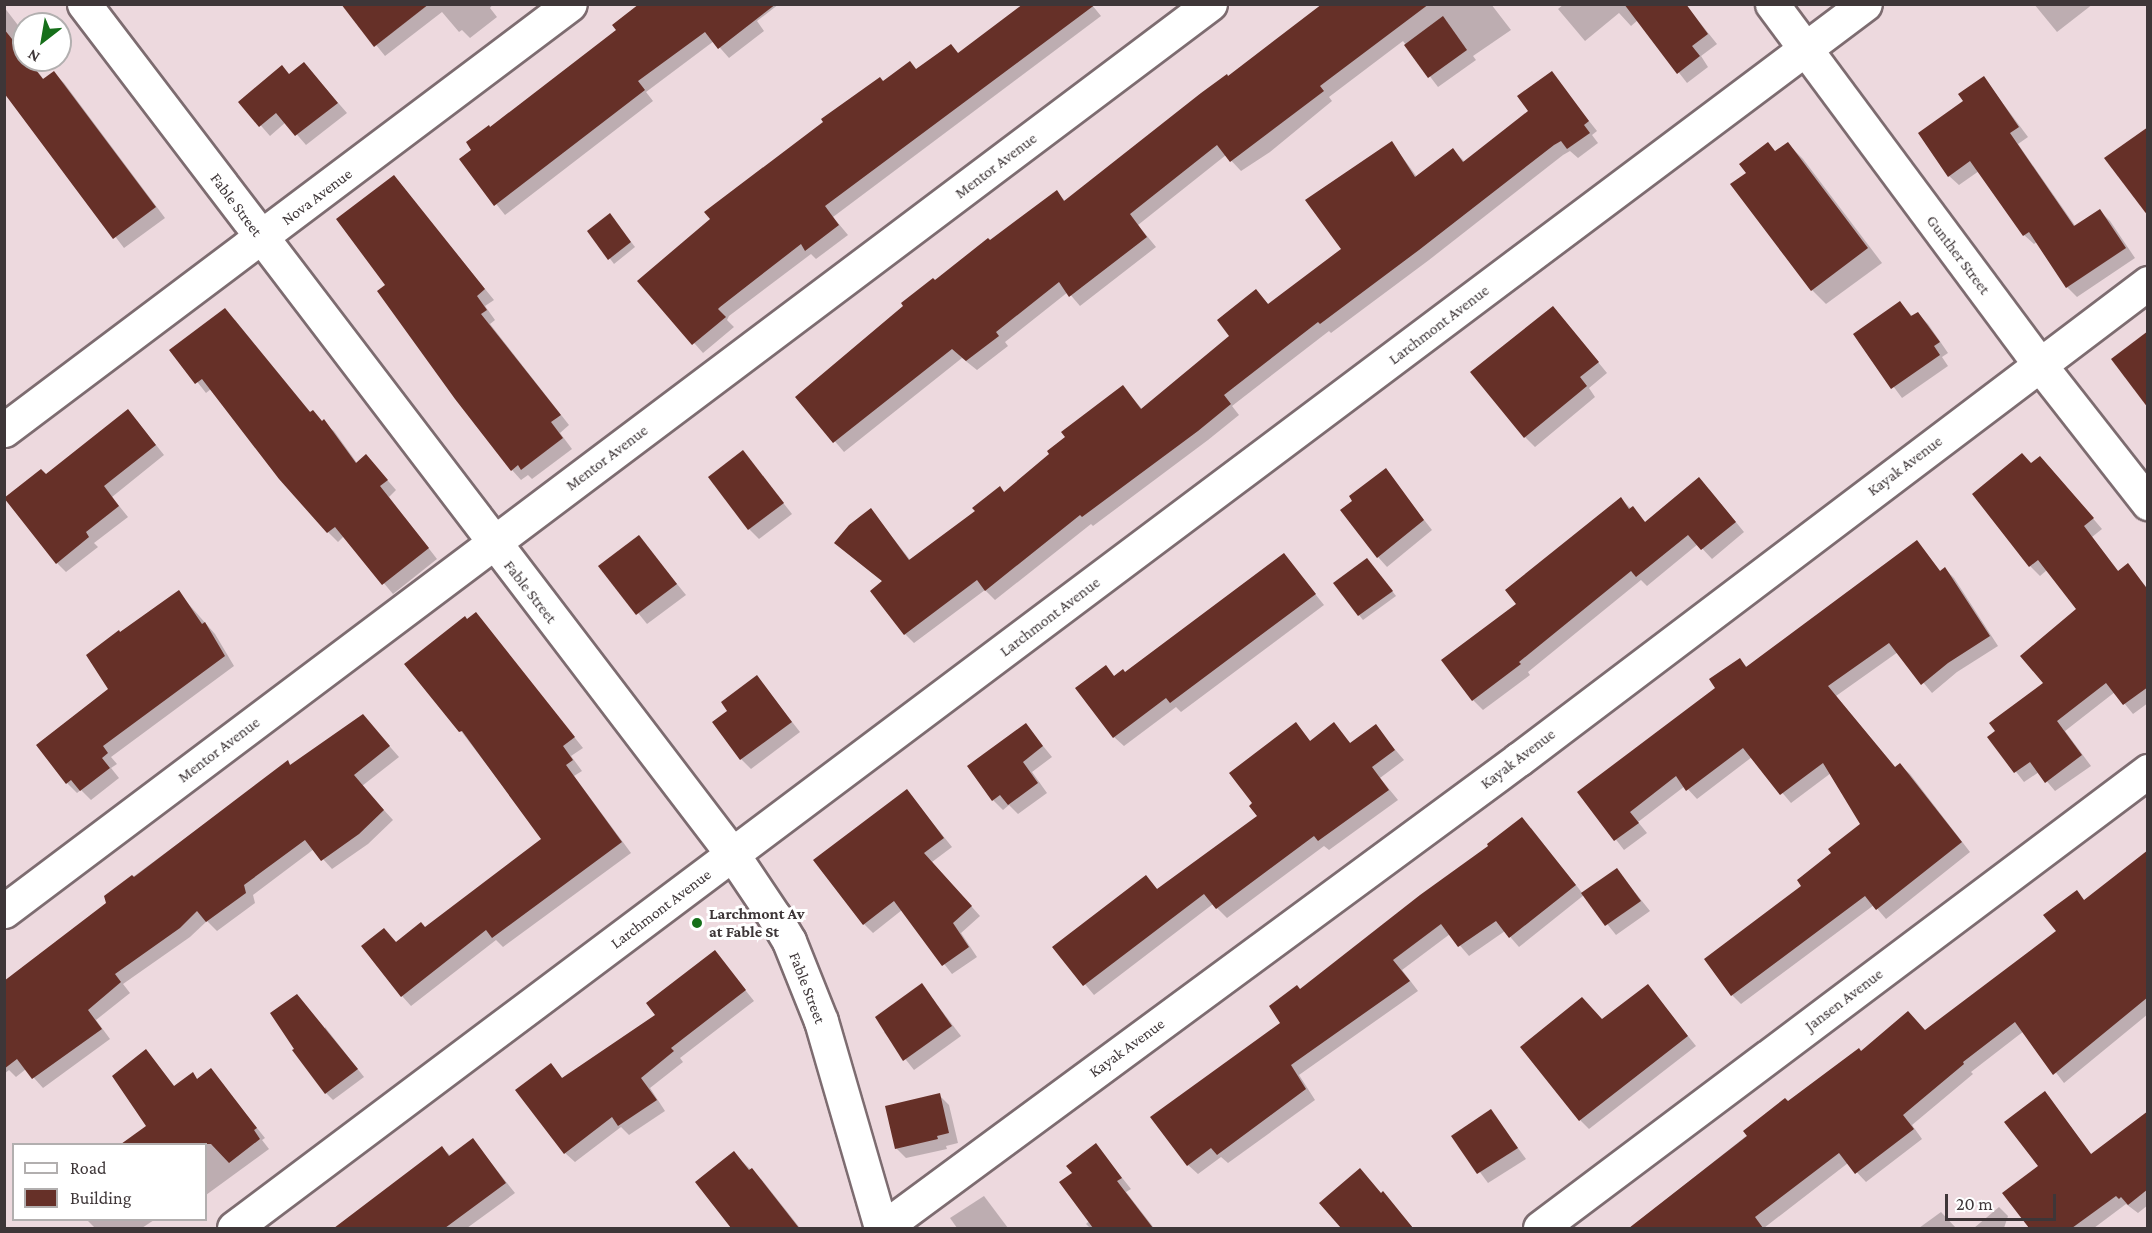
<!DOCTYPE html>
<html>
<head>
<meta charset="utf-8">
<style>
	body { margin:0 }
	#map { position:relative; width:2152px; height:1233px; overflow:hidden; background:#edd9de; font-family:"Crimson Pro",serif }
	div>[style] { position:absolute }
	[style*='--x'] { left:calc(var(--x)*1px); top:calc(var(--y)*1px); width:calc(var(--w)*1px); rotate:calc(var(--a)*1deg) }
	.shadow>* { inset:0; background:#0003 }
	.building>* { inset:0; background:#663028 }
	.roads { filter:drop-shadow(2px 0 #7d6c70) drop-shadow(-2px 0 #7d6c70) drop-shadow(0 2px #7d6c70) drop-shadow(0 -2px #7d6c70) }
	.minor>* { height:33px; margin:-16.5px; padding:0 16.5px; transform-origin:16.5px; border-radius:16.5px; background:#fff }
	.dots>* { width:16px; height:16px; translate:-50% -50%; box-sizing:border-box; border:3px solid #fff; border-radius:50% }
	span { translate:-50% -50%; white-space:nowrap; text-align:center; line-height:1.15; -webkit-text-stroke:6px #fff; paint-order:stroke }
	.street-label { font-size:16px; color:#3e3638 }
	.poi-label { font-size:16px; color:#3e3638; font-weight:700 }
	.left { translate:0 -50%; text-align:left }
	.frame { position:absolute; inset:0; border:6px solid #3e3638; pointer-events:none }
	.legend { position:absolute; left:12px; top:1143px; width:195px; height:78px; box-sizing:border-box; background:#fff; border:2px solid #b2afaf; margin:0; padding:8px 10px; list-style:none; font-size:18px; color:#3e3638 }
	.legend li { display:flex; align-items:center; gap:12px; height:30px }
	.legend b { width:30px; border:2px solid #b2afaf }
	.north { position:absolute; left:12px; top:12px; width:60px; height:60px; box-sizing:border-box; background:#fff; border:2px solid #b2afaf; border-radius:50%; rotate:211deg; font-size:16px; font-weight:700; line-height:24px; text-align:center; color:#3e3638 }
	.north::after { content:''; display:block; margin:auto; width:21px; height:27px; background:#166f1a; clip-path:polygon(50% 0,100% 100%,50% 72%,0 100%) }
	.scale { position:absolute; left:1945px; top:1194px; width:111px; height:27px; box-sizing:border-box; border:3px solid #3e3638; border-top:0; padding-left:8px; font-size:18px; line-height:21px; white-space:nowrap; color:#3e3638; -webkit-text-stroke:4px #fff; paint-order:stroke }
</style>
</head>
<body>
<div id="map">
	<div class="shadow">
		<div style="clip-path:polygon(343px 4px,493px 4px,490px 8px,497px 17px,470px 38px,462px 30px,459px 32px,442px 12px,385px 56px)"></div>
		<div style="clip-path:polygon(642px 4px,779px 4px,757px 21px,764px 31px,729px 58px,714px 41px,646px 92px,653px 101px,505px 215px,461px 160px,473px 150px,490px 128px,618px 30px)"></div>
		<div style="clip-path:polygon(1324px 4px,1491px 4px,1511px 30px,1473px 56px,1476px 60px,1438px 87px,1403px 41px,1329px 97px,1332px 101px,1270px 152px,1241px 171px,1226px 155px,1138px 225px,1156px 247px,1080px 306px,1068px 292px,1005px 342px,1008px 346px,977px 370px,962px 358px,844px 452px,797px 397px,935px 282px,1057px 192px,1066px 202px)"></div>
		<div style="clip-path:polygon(1564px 4px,1685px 4px,1717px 44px,1701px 56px,1708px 67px,1687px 83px,1638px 20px,1631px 26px,1619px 13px,1585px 41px,1558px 9px)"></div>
		<div style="clip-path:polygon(2034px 4px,2093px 4px,2057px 32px)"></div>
		<div style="clip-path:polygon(1092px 5px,1101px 16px,833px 217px,848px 235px,816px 259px,811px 254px,729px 316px,727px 320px,734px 327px,703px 353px,639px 281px,884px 83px)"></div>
		<div style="clip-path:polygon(4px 7px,24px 33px,14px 40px,24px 53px,24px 60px,29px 60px,44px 80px,54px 73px,64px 83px,165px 218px,124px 248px,4px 91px)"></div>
		<div style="clip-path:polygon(1551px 73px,1597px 131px,1592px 135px,1598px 143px,1578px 158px,1570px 151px,1563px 155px,1429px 260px,1331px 333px,1329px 331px,1232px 406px,1239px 415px,1208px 440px,1093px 526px,1091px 524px,995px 600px,985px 590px,914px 643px,905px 634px,883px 582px,846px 552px,871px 510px,911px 561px,1005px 493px,1051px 454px,1123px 387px,1142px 409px,1231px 336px,1256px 291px,1269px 305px,1343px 249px,1392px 143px,1417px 177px,1453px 150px,1465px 162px,1530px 111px)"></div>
		<div style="clip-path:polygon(313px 74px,347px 113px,306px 145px,286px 122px,270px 136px,240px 102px,290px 76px)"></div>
		<div style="clip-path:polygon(1984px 78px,2028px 137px,2018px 144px,2076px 227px,2100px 211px,2110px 221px,2135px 258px,2077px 297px,2067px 287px,2037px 242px,2034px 244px,2024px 235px,1979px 171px,1959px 185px,1949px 176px,1965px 102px)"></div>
		<div style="clip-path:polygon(1788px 144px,1803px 159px,1882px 263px,1826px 304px,1812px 290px,1776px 152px)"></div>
		<div style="clip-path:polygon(394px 177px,494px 300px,485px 306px,495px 320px,490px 324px,569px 425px,560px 433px,572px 449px,532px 479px,528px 475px,521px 480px,512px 470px,387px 285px)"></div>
		<div style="clip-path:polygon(614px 220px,635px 247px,614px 264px,589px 231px)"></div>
		<div style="clip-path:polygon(1900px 303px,1913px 317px,1918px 314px,1928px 324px,1948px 353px,1942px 357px,1948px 366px,1902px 398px,1855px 335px)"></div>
		<div style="clip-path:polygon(1562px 318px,1607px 373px,1589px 388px,1595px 397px,1535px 447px,1525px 437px)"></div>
		<div style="clip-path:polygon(235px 320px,311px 413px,334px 431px,357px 463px,375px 466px,396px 490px,389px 497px,437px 559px,393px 594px,344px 536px,338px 542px,328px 532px,280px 478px,211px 389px,206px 393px,172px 350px)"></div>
		<div style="clip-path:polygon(137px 421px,164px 455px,112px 497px,128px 517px,94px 543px,98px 547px,66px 572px,57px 563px,46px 476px)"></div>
		<div style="clip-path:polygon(743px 452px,792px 514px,759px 539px,749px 529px)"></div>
		<div style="clip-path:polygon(2031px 465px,2049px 467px,2102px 529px,2092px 537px,2119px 572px,2128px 565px,2148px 589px,2148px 703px,2133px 714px,2115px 692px,2065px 731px,2091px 766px,2055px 791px,2039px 772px,2024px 782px,1989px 737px,2045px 683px,2078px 609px,2047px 570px,2040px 576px,2030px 566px,1975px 494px)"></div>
		<div style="clip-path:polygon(1385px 470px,1432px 530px,1387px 567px,1378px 557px)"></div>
		<div style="clip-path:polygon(1709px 489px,1744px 532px,1712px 559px,1698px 544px,1647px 586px,1641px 580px,1528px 672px,1530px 675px,1483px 710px,1473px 700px,1518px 604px,1621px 499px,1646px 523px)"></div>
		<div style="clip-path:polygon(639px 537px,686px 595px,647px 624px,600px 566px)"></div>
		<div style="clip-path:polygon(1917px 542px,1941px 572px,1945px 569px,1954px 578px,1998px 646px,1957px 672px,1932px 693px,1898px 652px,1836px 696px,1896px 768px,1900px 765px,1910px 774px,1970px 852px,1886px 919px,1874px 905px,1741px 1004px,1732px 995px,1803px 886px,1862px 824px,1831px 773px,1791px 803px,1752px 757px,1697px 799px,1685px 786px,1638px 822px,1647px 833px,1624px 850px,1579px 792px,1717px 688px,1740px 660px,1748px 668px)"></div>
		<div style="clip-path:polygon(1284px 555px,1324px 605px,1181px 712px,1176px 707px,1124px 746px,1114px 737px,1106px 667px,1115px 677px,1125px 673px)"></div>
		<div style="clip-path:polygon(1371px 564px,1396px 596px,1363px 620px,1359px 615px)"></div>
		<div style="clip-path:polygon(178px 592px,215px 634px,234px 666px,111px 757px,117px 764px,111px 768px,119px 778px,91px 800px,81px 790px,77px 793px,67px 783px,38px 745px,110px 689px,121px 634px)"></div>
		<div style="clip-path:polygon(476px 614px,583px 748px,571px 756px,582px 771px,574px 776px,631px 853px,503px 947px,496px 940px,411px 1006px,402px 996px,397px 943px,426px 928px,543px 839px,461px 731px,467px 621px)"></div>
		<div style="clip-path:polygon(757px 677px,800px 732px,751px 769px,741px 759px)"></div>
		<div style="clip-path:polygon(363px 716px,399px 757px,362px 786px,393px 820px,368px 844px,332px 869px,314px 849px,253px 895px,255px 903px,217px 931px,207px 921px,190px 937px,123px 984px,130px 993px,96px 1020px,110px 1039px,43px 1088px,26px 1069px,16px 1077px,9px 1070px,4px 1074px,4px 983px,108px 903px,106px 897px,288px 762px,291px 766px)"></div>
		<div style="clip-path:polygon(1296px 724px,1311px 742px,1334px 724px,1351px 744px,1375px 726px,1404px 760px,1380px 778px,1398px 800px,1329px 850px,1324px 846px,1227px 918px,1213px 904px,1094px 995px,1054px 947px,1146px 877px,1158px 890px,1259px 816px)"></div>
		<div style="clip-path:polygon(1026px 725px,1052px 757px,1032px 772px,1047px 793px,1018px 814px,1009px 805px,1003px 810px,993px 800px)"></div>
		<div style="clip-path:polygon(907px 791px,952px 847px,932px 862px,980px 916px,961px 933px,977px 957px,952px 974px,902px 910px,873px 933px,864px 924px)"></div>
		<div style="clip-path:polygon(1531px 828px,1583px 894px,1617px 870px,1650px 911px,1616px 935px,1584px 895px,1519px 947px,1505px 931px,1469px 956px,1450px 934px,1402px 970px,1418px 991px,1299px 1075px,1315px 1100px,1228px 1163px,1221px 1157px,1198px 1174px,1188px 1165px,1282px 1024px,1301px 991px)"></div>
		<div style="clip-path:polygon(2147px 852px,2148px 1014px,2064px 1083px,2024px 1031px,1971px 1072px,1973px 1074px,1912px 1125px,1922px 1139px,1866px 1182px,1848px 1163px,1764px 1228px,1630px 1228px,1788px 1103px,1861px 1052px,1925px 1031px,2058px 931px,2076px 892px,2085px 901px)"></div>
		<div style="clip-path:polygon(715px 952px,754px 1001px,680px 1058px,683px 1062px,650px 1088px,665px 1111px,629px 1135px,621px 1127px,575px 1162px,565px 1153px,550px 1065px,563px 1079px,657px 1015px)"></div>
		<div style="clip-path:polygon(922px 985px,961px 1036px,914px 1070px,884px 1032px)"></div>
		<div style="clip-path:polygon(1648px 986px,1696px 1046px,1589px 1129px,1580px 1120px,1602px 1020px)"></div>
		<div style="clip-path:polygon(325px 1027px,364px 1077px,333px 1100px,326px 1093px)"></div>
		<div style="clip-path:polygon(146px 1051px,175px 1087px,192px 1074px,198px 1080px,211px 1070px,265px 1138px,262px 1140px,269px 1149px,206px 1195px,206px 1144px,141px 1144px,147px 1139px)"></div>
		<div style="clip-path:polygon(2045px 1093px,2092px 1155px,2148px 1113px,2148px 1205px,2138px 1213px,2126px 1204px,2094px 1228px,2031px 1228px,2004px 1193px,2040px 1166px)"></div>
		<div style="clip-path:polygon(939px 1095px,949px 1105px,958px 1143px,946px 1146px,947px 1149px,906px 1158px,896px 1148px)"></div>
		<div style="clip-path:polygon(1491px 1111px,1526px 1159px,1488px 1183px,1453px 1136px)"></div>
		<div style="clip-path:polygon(473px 1140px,515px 1193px,467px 1228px,339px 1228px,442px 1148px,451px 1156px)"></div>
		<div style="clip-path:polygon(1096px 1145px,1131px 1189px,1126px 1192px,1154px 1228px,1090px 1228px,1086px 1224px,1089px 1221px,1074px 1174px)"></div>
		<div style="clip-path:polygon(733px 1153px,762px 1180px,800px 1228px,733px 1228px,697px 1182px)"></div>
		<div style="clip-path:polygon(1383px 1193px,1413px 1228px,1343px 1228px,1322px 1203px)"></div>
		<div style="clip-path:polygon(984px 1196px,1008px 1228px,957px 1228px,950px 1218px)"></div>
		<div style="clip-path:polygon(1999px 1207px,2008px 1216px,2004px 1228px,1974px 1228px)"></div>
		<div style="clip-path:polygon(1941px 1212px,1956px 1228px,1919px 1228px)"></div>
		<div style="clip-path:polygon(87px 1220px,154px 1220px,142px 1228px,95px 1228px)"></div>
	</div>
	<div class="building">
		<div style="clip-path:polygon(341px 4px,429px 4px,374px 47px)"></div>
		<div style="clip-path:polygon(639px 4px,776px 4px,718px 49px,705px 32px,638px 81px,645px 90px,494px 206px,459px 159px,471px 150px,466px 142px,489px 125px,490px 127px,616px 30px,612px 25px)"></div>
		<div style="clip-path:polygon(1023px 4px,1096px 4px,825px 206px,839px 225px,805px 251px,801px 244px,720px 307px,718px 309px,726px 317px,692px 345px,637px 281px,710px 219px,704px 212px,823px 122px,821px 119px,880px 77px,883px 81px,910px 61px,916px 69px,951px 44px,958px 53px)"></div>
		<div style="clip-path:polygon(1322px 4px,1429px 4px,1320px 86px,1324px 91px,1230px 162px,1217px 145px,1130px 214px,1147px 237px,1069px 297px,1059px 282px,996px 332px,999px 336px,966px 361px,952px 349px,833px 443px,795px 397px,903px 306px,901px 303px,933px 278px,935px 280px,988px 238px,990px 240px,1057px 190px,1064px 201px,1201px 93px,1227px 74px,1228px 76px)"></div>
		<div style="clip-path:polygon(1624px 4px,1686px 4px,1708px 34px,1692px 46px,1700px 56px,1677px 74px)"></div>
		<div style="clip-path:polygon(1443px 16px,1467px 50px,1428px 78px,1404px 45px)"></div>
		<div style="clip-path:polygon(4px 29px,24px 54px,24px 60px,28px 60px,43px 79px,54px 71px,156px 207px,113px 239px,4px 93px)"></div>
		<div style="clip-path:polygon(304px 62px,338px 103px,295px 136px,276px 113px,259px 127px,238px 102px,282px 65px,289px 74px)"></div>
		<div style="clip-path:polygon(1552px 71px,1589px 121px,1584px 125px,1590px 133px,1567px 149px,1561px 141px,1554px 145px,1419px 250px,1320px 324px,1318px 322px,1224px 395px,1231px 404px,1198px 431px,1082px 517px,1080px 515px,985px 591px,977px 580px,904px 635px,870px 591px,882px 581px,834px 543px,849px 525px,871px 508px,909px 560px,975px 511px,972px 508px,1000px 486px,1004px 492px,1049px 454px,1047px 451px,1065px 437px,1061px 432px,1123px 385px,1141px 409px,1229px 336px,1217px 320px,1256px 289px,1268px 304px,1341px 249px,1305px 200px,1392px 141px,1415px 177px,1453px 148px,1463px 162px,1528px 111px,1517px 96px)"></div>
		<div style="clip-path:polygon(1984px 76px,2019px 127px,2010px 133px,2074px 226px,2100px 209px,2126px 248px,2066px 288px,2029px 232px,2023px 236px,1970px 161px,1948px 177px,1918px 133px,1963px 101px,1958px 94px)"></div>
		<div style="clip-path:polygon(2148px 127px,2148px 216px,2104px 158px)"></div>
		<div style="clip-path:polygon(1768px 142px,1775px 151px,1788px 142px,1868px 248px,1811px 291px,1730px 184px,1746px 173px,1739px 164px)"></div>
		<div style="clip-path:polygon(394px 175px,485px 289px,477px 296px,487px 310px,481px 314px,561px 415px,551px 422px,563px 438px,521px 470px,518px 465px,511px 471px,455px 399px,377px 291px,385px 285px,336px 219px)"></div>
		<div style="clip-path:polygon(610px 213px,631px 242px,608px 260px,587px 231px)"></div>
		<div style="clip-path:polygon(1900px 301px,1911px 316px,1918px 312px,1940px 342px,1934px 346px,1940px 355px,1891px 389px,1853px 334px)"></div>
		<div style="clip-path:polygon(1553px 306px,1599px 362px,1580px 377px,1587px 386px,1524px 438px,1470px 372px)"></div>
		<div style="clip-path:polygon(225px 308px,310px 412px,313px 410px,322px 421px,324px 419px,356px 463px,366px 454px,388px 480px,380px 486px,429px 548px,382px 585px,335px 527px,327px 533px,279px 479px,202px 379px,195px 384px,169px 350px)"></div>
		<div style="clip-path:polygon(2148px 331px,2148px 408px,2111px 359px)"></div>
		<div style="clip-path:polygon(128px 409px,156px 445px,104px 486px,119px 506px,86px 532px,89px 537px,56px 564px,4px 498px,41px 469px,46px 474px)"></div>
		<div style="clip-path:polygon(743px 450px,784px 503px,748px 530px,708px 477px)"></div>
		<div style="clip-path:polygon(2022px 453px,2031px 463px,2040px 456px,2094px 518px,2084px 526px,2118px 571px,2128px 563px,2148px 590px,2148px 687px,2123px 705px,2106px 683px,2057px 721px,2082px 755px,2045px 783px,2030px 762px,2014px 773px,1987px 737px,1995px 731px,1989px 723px,2043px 683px,2020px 656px,2076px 609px,2038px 560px,2029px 567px,1972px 494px)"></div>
		<div style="clip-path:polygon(1386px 468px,1424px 520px,1377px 558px,1340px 510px,1352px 501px,1349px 496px)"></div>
		<div style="clip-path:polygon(1699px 477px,1736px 522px,1701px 550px,1688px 535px,1636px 577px,1631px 571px,1519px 662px,1521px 664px,1472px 701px,1441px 660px,1516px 604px,1505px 590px,1621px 497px,1629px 509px,1633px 506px,1645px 522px)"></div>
		<div style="clip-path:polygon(639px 535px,677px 584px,636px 615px,598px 566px)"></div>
		<div style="clip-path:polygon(1917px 540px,1940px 571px,1945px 567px,1990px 636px,1948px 663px,1921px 685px,1889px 643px,1828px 686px,1895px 767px,1900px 763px,1962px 842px,1876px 910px,1865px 896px,1731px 996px,1704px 959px,1801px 886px,1797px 880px,1831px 853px,1828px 849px,1860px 824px,1823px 763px,1780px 795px,1743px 748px,1686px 791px,1676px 776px,1630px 812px,1639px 823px,1614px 841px,1577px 792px,1715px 688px,1709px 679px,1740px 658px,1746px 667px)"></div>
		<div style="clip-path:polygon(1284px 553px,1316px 594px,1170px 703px,1166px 698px,1113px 738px,1075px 688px,1106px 665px,1114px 676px,1123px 669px,1125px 672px)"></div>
		<div style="clip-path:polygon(1367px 558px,1393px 591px,1358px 616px,1333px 583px)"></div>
		<div style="clip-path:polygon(179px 590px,202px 624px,205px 622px,225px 656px,103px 746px,108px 753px,102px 758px,110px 768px,80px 791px,71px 780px,66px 784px,36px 745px,108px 689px,86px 655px,119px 630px,120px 632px)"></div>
		<div style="clip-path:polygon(476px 612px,575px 737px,563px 746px,573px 760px,566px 765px,622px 842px,492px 938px,486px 930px,401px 997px,361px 946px,384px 928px,396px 942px,421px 922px,425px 927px,541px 839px,462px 731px,459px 732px,404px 664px,465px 616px,467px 619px)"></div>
		<div style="clip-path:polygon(757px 675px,792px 722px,740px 760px,712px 722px,727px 711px,721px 702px)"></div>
		<div style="clip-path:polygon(363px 714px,390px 746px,354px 775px,384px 810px,359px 834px,321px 861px,305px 840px,244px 885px,246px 893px,206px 922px,197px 911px,180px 928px,115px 974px,121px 982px,88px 1010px,102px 1029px,32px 1079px,17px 1059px,4px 1069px,4px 981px,106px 903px,104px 896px,132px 875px,134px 877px,288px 760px,290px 765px)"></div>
		<div style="clip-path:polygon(1296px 722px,1310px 741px,1334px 722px,1350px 743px,1376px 724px,1395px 750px,1372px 767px,1389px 790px,1318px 841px,1314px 836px,1216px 909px,1204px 894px,1083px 986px,1052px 947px,1146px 875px,1157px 889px,1257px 816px,1249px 806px,1252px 803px,1229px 773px)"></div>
		<div style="clip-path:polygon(1026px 723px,1043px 746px,1023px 762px,1038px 783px,1008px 805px,1000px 795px,992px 801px,967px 766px)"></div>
		<div style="clip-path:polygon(907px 789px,944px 838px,924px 853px,972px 906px,953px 923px,969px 947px,942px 966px,894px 901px,863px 925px,813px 860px)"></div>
		<div style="clip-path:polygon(1522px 817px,1576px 885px,1509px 938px,1496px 921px,1458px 947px,1441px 924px,1393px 960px,1410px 981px,1291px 1065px,1306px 1089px,1217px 1155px,1211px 1148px,1187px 1166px,1150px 1117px,1280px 1023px,1269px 1006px,1297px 985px,1300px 989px,1420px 895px,1488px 846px,1487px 844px)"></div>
		<div style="clip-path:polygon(2148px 850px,2148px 997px,2053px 1075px,2015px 1022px,1963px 1062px,1964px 1064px,1903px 1115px,1914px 1129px,1855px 1174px,1839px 1153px,1755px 1217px,1763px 1228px,1629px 1228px,1747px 1136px,1743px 1131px,1785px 1098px,1788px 1101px,1859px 1048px,1861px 1051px,1908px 1011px,1925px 1030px,2056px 931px,2043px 915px,2077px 890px,2084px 900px)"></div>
		<div style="clip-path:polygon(1617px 868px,1641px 901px,1605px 926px,1581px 893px)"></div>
		<div style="clip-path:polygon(715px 950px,746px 990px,671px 1048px,674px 1051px,641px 1078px,657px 1100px,618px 1126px,612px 1117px,564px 1154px,515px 1090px,551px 1063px,562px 1078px,655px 1015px,646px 1003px)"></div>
		<div style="clip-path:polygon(922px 983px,952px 1026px,903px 1061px,875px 1017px)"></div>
		<div style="clip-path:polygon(1648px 984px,1688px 1036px,1579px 1121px,1520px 1047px,1582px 997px,1602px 1019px)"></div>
		<div style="clip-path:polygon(297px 994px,358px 1069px,325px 1094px,292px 1050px,294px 1049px,270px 1013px)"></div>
		<div style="clip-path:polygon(146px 1049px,174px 1086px,193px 1072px,197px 1079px,211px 1068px,257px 1128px,254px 1130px,260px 1139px,229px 1163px,211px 1144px,121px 1144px,146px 1126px,112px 1076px)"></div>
		<div style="clip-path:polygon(2045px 1091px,2091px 1154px,2148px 1111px,2148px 1189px,2128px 1205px,2121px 1197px,2119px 1199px,2116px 1196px,2072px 1228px,2029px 1228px,2002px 1193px,2038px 1166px,2004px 1122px)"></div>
		<div style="clip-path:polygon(940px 1093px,949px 1133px,937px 1136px,938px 1139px,895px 1149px,885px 1106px)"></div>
		<div style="clip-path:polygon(1491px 1109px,1518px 1148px,1477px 1174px,1451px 1136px)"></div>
		<div style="clip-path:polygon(473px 1138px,506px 1183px,445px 1228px,334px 1228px,442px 1146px,449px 1156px)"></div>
		<div style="clip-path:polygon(1096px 1143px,1122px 1178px,1117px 1181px,1153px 1228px,1093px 1228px,1059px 1182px,1072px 1173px,1066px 1166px)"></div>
		<div style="clip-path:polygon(734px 1151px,749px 1170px,752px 1168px,799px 1228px,731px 1228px,695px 1182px)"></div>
		<div style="clip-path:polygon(1360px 1168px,1381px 1193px,1383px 1191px,1413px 1228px,1341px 1228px,1319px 1203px)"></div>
	</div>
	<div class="roads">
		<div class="minor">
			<div style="--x:84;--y:4;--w:1070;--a:52.67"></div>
			<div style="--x:733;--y:855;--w:73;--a:56.1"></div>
			<div style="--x:774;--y:916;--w:29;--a:59"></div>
			<div style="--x:789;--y:941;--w:86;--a:68.2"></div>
			<div style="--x:821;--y:1021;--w:216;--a:73.8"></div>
			<div style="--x:1772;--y:4;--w:448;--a:53.4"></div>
			<div style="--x:2039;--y:364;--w:177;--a:51.9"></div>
			<div style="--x:4;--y:430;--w:708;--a:-36.97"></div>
			<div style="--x:4;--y:911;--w:1509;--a:-36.95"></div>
			<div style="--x:234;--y:1228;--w:2039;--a:-36.89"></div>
			<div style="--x:883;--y:1228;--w:790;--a:-36.41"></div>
			<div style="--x:1519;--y:759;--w:789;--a:-37.12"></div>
			<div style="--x:1540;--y:1228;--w:761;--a:-36.93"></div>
		</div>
	</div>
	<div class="dots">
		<div style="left:697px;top:923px;background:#166f1a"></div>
	</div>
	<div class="street-label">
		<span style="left:996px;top:166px;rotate:-37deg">Mentor Avenue</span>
		<span style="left:317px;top:197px;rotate:-37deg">Nova Avenue</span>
		<span style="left:236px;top:205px;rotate:53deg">Fable Street</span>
		<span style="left:1958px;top:255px;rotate:53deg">Gunther Street</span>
		<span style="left:1439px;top:325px;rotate:-37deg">Larchmont Avenue</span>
		<span style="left:607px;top:458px;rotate:-37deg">Mentor Avenue</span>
		<span style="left:1905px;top:466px;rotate:-37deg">Kayak Avenue</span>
		<span style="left:530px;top:592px;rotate:52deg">Fable Street</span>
		<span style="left:1050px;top:617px;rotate:-37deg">Larchmont Avenue</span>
		<span style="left:219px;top:750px;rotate:-37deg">Mentor Avenue</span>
		<span style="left:1518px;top:759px;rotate:-37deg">Kayak Avenue</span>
		<span style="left:661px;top:909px;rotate:-37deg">Larchmont Avenue</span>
		<span style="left:807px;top:988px;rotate:69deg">Fable Street</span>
		<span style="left:1844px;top:1000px;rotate:-37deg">Jansen Avenue</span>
		<span style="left:1127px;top:1048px;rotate:-36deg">Kayak Avenue</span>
	</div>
	<div class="poi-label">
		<span class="left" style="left:709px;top:923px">Larchmont Av<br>at Fable St</span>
	</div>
	<div class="frame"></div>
	<ul class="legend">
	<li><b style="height:8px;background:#fff"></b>Road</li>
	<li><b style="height:16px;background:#663028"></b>Building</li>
	</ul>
	<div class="north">N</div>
	<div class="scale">20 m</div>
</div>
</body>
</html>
